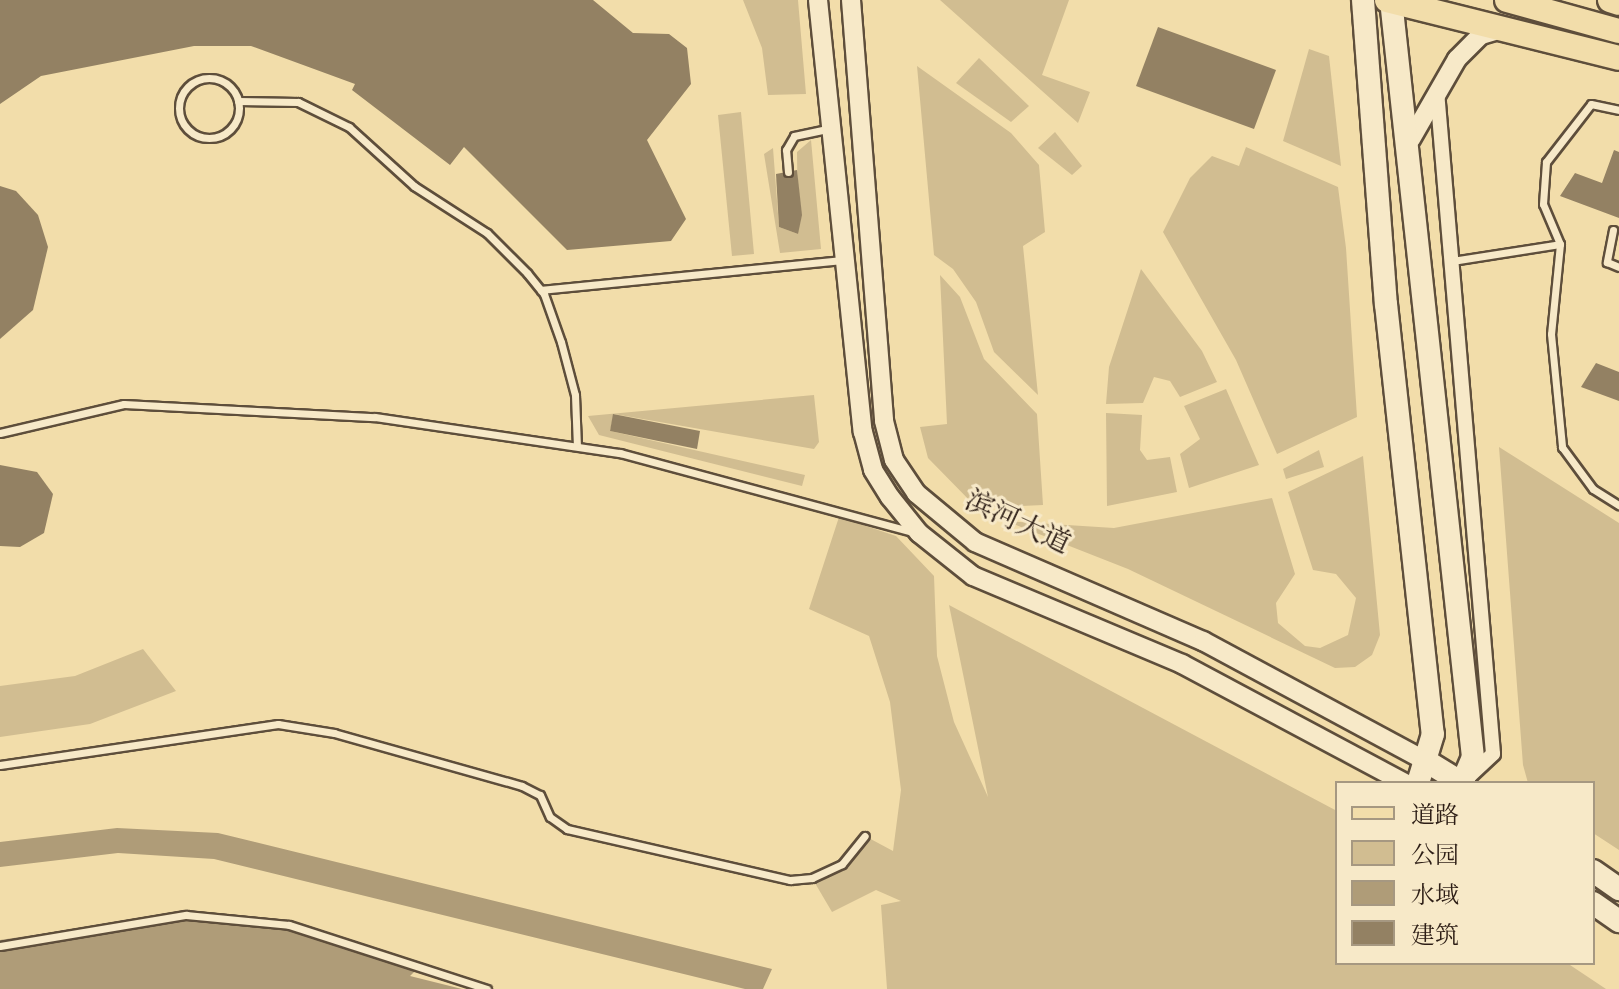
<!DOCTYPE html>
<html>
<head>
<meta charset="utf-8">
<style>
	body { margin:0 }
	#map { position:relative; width:1619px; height:989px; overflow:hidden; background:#f2ddaa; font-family:Cardo,"Noto Serif SC",serif }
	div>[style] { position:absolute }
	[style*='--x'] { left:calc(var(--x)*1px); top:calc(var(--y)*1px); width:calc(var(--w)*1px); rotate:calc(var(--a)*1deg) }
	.green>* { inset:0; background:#d1bd91 }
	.water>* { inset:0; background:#af9c78 }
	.building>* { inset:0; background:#938163 }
	.roads { filter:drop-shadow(2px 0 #5e4e3b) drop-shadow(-2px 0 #5e4e3b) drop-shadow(0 2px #5e4e3b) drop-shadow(0 -2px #5e4e3b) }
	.service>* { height:7px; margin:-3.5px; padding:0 3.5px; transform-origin:3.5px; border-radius:3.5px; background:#f7e9c8 }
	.service>.ring { margin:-3.5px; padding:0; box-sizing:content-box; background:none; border:7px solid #f7e9c8; border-radius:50% }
	.minor>* { height:14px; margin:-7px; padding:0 7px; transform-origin:7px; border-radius:7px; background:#f7e9c8 }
	.tertiary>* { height:18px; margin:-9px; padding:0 9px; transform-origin:9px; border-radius:9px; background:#f7e9c8 }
	.secondary>* { height:22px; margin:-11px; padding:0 11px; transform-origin:11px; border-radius:11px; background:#f7e9c8 }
	.primary>* { height:24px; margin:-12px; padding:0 12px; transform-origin:12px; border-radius:12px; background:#f2ddaa }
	span { translate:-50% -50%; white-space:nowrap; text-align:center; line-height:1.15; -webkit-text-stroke:6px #f7e9c8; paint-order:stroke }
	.street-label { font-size:28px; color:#2d1e16 }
	.legend { position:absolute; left:1335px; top:781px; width:260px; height:184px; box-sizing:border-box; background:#f7e9c8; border:2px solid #a69881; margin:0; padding:10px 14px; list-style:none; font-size:24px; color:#2d1e16 }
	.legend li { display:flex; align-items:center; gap:16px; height:40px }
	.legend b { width:40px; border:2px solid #a69881 }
</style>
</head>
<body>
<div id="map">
	<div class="green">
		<div style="clip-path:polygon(743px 0,798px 0,806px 94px,768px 95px,762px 48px)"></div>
		<div style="clip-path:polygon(940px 0,1069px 0,1042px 75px,1090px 92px,1078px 123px)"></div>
		<div style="clip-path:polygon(1309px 49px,1329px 56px,1341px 166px,1283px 141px)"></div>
		<div style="clip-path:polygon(979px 58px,1029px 106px,1011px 122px,956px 83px)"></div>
		<div style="clip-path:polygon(917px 66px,1011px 133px,1039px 165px,1045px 232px,1023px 246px,1038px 395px,994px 352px,976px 302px,953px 269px,934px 255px)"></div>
		<div style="clip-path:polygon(741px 112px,754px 254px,732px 256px,718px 115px)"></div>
		<div style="clip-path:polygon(1055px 132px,1082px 166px,1072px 175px,1038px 148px)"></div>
		<div style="clip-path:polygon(811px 140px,821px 249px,780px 253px,764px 154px,773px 148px,779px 227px,798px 234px,797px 152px)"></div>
		<div style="clip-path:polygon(1246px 147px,1338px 187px,1346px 248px,1357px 417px,1277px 454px,1236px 360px,1163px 232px,1190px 178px,1212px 156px,1239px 166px)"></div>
		<div style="clip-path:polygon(1141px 269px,1202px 351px,1217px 382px,1180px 397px,1170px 381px,1154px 377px,1143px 403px,1106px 404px,1109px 367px)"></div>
		<div style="clip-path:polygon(940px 275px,960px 297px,984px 359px,1037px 414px,1043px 505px,977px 508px,928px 458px,920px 427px,947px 424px)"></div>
		<div style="clip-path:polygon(1226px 389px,1259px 465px,1189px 488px,1180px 454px,1200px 439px,1184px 406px)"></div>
		<div style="clip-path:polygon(814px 395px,819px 442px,814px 449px,614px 414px,610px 431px,805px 475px,802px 486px,599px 435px,588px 416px)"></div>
		<div style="clip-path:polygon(1106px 413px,1142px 415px,1140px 450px,1147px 460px,1170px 457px,1177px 492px,1107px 506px)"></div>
		<div style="clip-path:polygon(1499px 447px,1619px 523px,1619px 850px,1593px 833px,1593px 783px,1528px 783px,1523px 765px)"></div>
		<div style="clip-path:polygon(1319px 450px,1324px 467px,1286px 479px,1283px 469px)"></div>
		<div style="clip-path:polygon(1363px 456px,1380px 635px,1372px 655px,1355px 667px,1335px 668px,1128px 569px,1006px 521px,1114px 528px,1272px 498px,1295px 574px,1276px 603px,1278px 623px,1305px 646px,1320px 648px,1348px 635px,1356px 598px,1336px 574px,1313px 570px,1288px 492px)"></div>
		<div style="clip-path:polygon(839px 517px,896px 536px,934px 576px,937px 656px,954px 722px,988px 797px,949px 605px,1337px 811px,1337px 963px,1567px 963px,1606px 989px,887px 989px,881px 905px,901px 901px,876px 890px,832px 912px,812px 878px,842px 864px,865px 836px,893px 851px,901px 790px,890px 702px,869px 636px,809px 609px)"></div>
		<div style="clip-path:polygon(143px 649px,176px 691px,90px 724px,0 737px,0 686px,75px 676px)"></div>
	</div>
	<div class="water">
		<div style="clip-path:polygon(117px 828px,218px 833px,772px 969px,763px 989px,745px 989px,214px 859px,118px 853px,0 867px,0 842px)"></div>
		<div style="clip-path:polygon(174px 914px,288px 925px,416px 970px,410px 976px,462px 989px,0 989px,0 940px)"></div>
	</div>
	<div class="building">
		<div style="clip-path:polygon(0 0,593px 0,633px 33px,669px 34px,687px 48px,691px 84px,647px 140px,686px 219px,671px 241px,567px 250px,464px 147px,450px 165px,352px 90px,355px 84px,251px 46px,194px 46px,41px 76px,0 104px)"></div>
		<div style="clip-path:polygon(1158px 27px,1276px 70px,1254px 129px,1136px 86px)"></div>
		<div style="clip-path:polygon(1614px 150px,1619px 152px,1619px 218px,1560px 196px,1575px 173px,1602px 183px)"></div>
		<div style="clip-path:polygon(797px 170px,802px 215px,798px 234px,779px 227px,776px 174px)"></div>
		<div style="clip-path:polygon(0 186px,16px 191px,38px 215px,48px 247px,33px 310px,0 339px)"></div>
		<div style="clip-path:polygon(1596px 363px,1619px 372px,1619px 401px,1581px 387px)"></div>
		<div style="clip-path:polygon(613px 414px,700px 431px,697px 449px,610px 431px)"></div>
		<div style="clip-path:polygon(0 465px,37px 472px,53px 494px,44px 533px,20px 547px,0 546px)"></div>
	</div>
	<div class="roads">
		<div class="service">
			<div class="ring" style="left:179px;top:78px;width:53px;height:53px"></div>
			<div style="--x:238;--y:101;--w:60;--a:1"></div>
			<div style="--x:298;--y:102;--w:57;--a:26.1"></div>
			<div style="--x:349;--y:127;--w:88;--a:42.2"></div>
			<div style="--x:414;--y:186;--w:87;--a:32.8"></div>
			<div style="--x:487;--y:233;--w:57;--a:45"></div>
			<div style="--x:527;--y:273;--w:27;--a:51"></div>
			<div style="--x:544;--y:294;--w:51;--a:70.5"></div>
			<div style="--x:561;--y:342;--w:55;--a:75.2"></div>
			<div style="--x:575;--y:395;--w:51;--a:87.8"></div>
			<div style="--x:788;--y:172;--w:22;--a:-95"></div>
			<div style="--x:786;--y:150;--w:16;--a:-60"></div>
			<div style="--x:794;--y:136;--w:35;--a:-12"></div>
			<div style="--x:1613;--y:230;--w:33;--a:101"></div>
			<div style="--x:1607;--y:262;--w:13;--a:23"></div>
			<div style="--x:1560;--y:244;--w:43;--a:-113"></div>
			<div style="--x:1543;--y:204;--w:42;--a:-85.9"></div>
			<div style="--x:1546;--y:162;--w:73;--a:-52.2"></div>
			<div style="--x:1591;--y:104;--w:29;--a:12"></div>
			<div style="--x:1452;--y:261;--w:109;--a:-8.9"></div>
			<div style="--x:1560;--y:244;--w:90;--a:95.7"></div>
			<div style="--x:1551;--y:334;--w:114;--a:84.4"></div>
			<div style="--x:1562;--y:447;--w:52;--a:53.6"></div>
			<div style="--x:1593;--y:489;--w:31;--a:32"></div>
			<div style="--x:541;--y:290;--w:302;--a:-5.7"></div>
			<div style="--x:0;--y:433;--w:127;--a:-13.2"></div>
			<div style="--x:124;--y:404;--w:251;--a:3"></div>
			<div style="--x:375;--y:417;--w:248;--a:8.4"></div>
			<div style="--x:620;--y:453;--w:302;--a:15.1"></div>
			<div style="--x:0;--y:765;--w:281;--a:-8.4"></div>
			<div style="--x:278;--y:724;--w:57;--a:9.1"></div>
			<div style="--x:334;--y:733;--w:195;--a:15.7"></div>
			<div style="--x:522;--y:786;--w:20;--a:27"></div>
			<div style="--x:540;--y:795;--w:24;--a:66"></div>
			<div style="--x:550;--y:817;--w:21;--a:35"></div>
			<div style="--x:567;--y:829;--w:229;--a:12.9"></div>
			<div style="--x:790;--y:880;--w:22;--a:-5"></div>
			<div style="--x:812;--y:878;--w:33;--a:-25"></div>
			<div style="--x:842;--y:864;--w:36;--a:-51"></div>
			<div style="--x:0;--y:946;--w:189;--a:-9.5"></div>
			<div style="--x:186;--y:915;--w:103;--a:5.5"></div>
			<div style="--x:289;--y:925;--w:208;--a:17.9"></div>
		</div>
		<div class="minor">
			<div style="--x:1437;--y:91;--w:665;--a:85.17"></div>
			<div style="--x:1493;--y:754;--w:34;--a:137"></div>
		</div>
		<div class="tertiary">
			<div style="--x:818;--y:0;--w:434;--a:84.1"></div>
			<div style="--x:863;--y:432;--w:39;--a:75"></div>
			<div style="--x:873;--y:470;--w:32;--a:58"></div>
			<div style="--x:890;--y:497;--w:46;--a:51.1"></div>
			<div style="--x:919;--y:533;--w:69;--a:38.5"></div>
			<div style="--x:973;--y:576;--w:227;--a:22.8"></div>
			<div style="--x:1182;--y:664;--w:253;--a:28.1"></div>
			<div style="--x:851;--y:0;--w:422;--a:85.5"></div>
			<div style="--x:884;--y:421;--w:40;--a:75.6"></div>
			<div style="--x:894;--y:460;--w:40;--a:56"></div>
			<div style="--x:916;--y:493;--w:77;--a:39.7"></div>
			<div style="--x:975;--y:542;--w:249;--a:23.5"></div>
			<div style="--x:1203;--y:641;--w:253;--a:28.3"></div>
			<div style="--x:1411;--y:139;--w:92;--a:-60.1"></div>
			<div style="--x:1457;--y:59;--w:34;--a:-45"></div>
			<div style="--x:1481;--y:35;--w:22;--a:-16"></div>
		</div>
		<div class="secondary">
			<div style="--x:1363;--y:0;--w:305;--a:85.7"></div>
			<div style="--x:1386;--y:304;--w:433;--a:83.8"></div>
			<div style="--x:1433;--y:734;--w:51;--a:107"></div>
			<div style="--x:1391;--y:0;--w:761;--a:83.82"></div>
			<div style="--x:1473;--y:757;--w:28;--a:113"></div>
			<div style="--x:1426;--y:761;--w:42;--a:31.4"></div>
			<div style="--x:1593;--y:871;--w:32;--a:35"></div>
			<div style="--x:1593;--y:903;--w:32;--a:35"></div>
		</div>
		<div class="primary">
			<div style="--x:1387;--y:0;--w:239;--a:14"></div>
			<div style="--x:1507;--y:0;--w:116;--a:15.5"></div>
			<div style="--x:1610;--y:0;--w:9;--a:18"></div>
		</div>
	</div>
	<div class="street-label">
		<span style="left:1018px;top:522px;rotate:25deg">滨河大道</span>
	</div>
	<ul class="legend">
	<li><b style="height:10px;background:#f2ddaa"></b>道路</li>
	<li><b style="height:22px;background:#d1bd91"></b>公园</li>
	<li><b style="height:22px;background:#af9c78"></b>水域</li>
	<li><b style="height:22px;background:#938163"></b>建筑</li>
	</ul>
</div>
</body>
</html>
